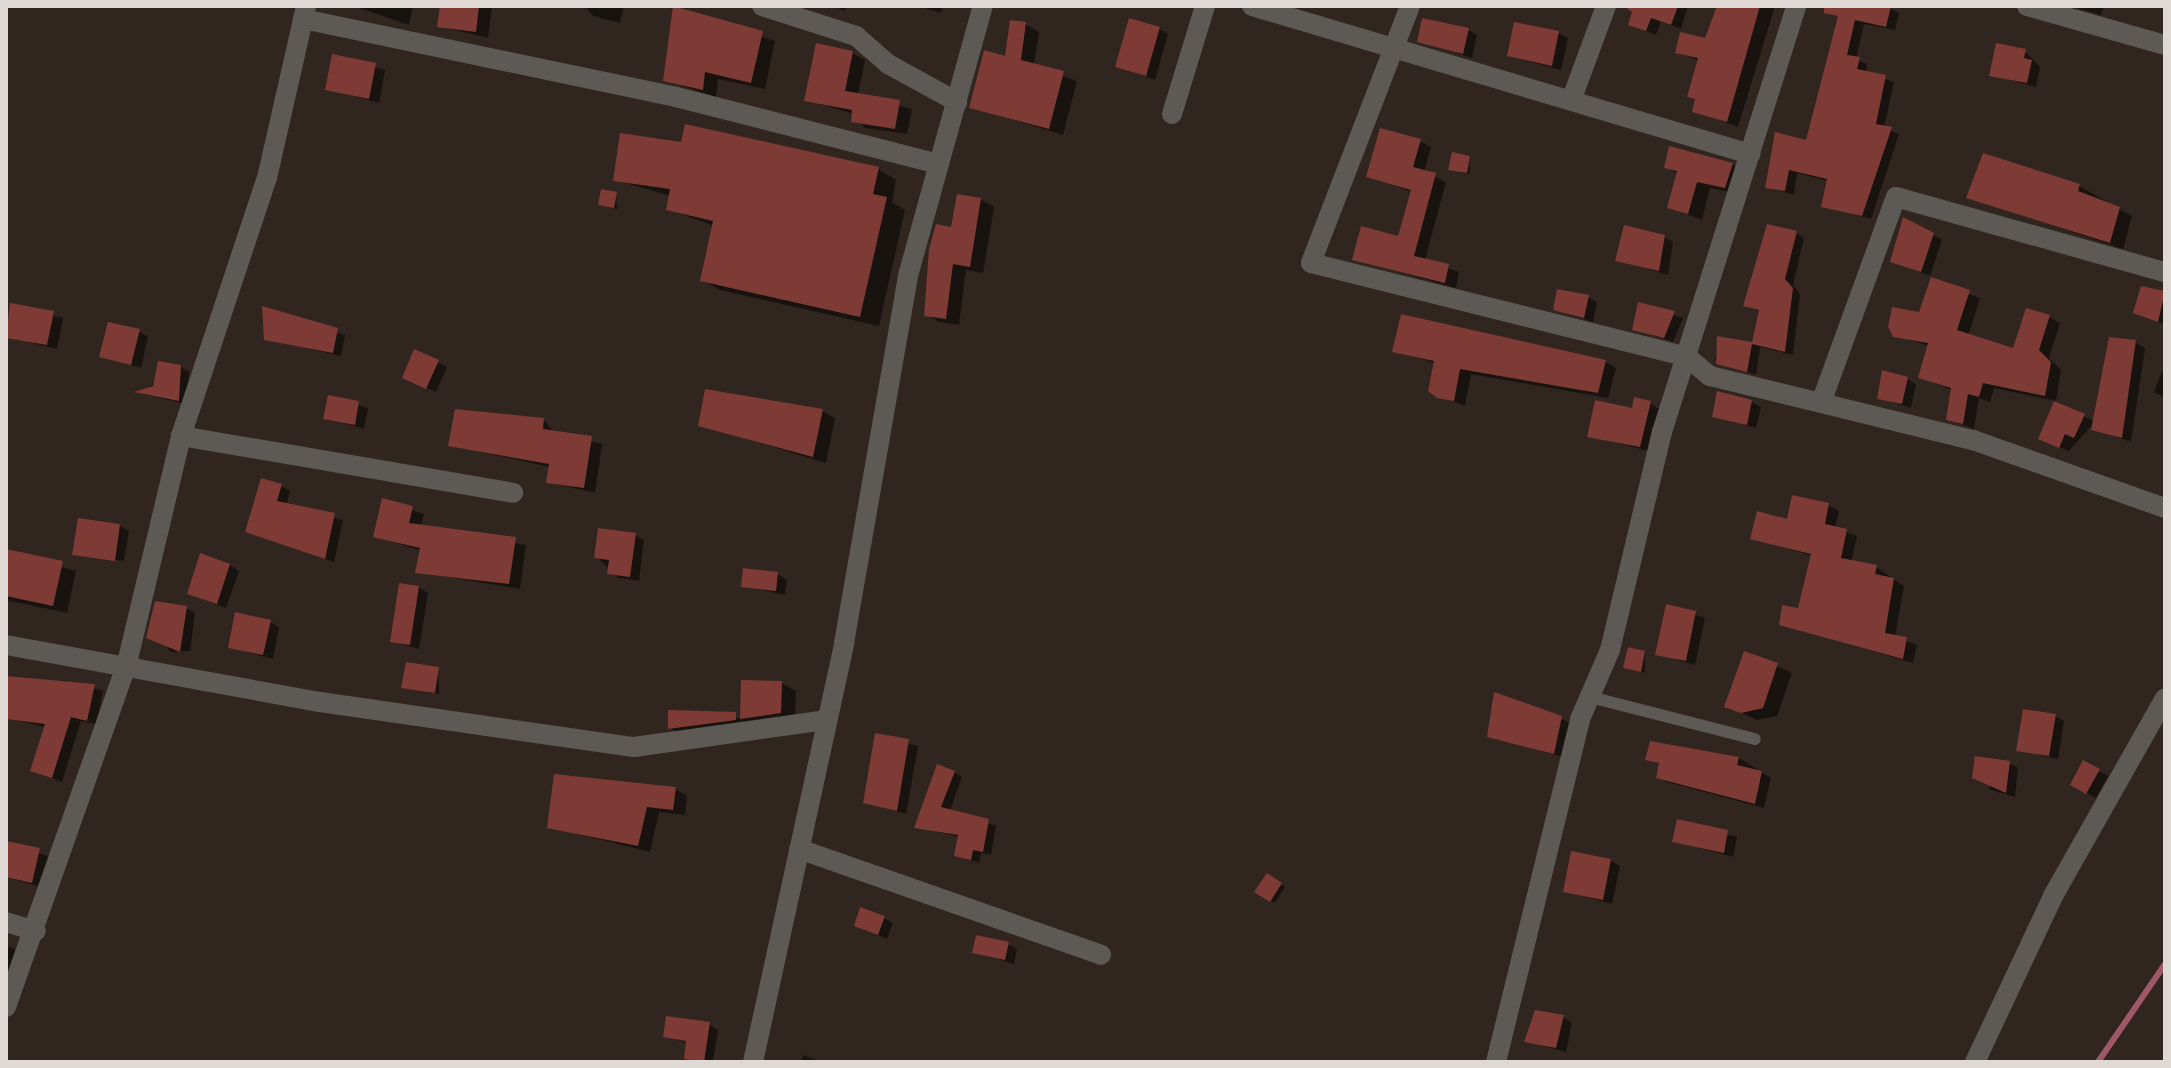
<!DOCTYPE html>
<html>
<head>
<meta charset="utf-8">
<style>
	body { margin:0 }
	#map { position:relative; width:2171px; height:1068px; overflow:hidden; background:#30251f; font-family:Commissioner,sans-serif }
	div>[style] { position:absolute }
	[style*='--x'] { left:calc(var(--x)*1px); top:calc(var(--y)*1px); width:calc(var(--w)*1px); rotate:calc(var(--a)*1deg) }
	.shadow>* { inset:0; background:#0007 }
	.stream>* { height:6px; margin:-3px; padding:0 3px; transform-origin:3px; border-radius:3px; background:#9e5868 }
	.building>* { inset:0; background:#7e3b36 }
	.service>* { height:12px; margin:-6px; padding:0 6px; transform-origin:6px; border-radius:6px; background:#5d5954 }
	.minor>* { height:20px; margin:-10px; padding:0 10px; transform-origin:10px; border-radius:10px; background:#5d5954 }
	.tertiary>* { height:20px; margin:-10px; padding:0 10px; transform-origin:10px; border-radius:10px; background:#5d5954 }
	span { translate:-50% -50%; white-space:nowrap; text-align:center; line-height:1.15; -webkit-text-stroke:6px #140f0d; paint-order:stroke }
	.frame { position:absolute; inset:0; border:8px solid #e0d8d5; pointer-events:none }
</style>
</head>
<body>
<div id="map">
	<div class="shadow">
		<div style="clip-path:polygon(353px 6px,413px 6px,409px 25px)"></div>
		<div style="clip-path:polygon(442px 6px,492px 6px,488px 38px,439px 26px)"></div>
		<div style="clip-path:polygon(585px 6px,624px 6px,620px 23px,593px 16px)"></div>
		<div style="clip-path:polygon(675px 6px,775px 41px,765px 89px,718px 79px,716px 97px,665px 80px)"></div>
		<div style="clip-path:polygon(835px 6px,848px 6px,844px 11px)"></div>
		<div style="clip-path:polygon(918px 6px,942px 6px,941px 13px)"></div>
		<div style="clip-path:polygon(1636px 6px,1688px 6px,1681px 29px,1661px 22px,1656px 35px,1630px 24px)"></div>
		<div style="clip-path:polygon(1717px 6px,1775px 6px,1738px 127px,1694px 111px,1697px 100px,1689px 96px,1700px 61px,1677px 52px,1707px 40px)"></div>
		<div style="clip-path:polygon(1841px 6px,1885px 6px,1899px 13px,1895px 30px,1864px 24px,1856px 59px,1867px 64px,1866px 72px,1894px 82px,1884px 128px,1899px 134px,1871px 219px,1824px 206px,1829px 181px,1797px 173px,1794px 195px,1767px 187px,1807px 143px)"></div>
		<div style="clip-path:polygon(2070px 6px,2104px 6px,2101px 15px)"></div>
		<div style="clip-path:polygon(1025px 24px,1039px 32px,1034px 66px,1077px 81px,1063px 135px,972px 107px)"></div>
		<div style="clip-path:polygon(1159px 29px,1168px 34px,1155px 80px,1117px 66px)"></div>
		<div style="clip-path:polygon(1468px 30px,1477px 35px,1472px 58px,1419px 41px)"></div>
		<div style="clip-path:polygon(1558px 33px,1568px 38px,1561px 70px,1509px 56px)"></div>
		<div style="clip-path:polygon(2025px 51px,2040px 67px,2036px 87px,1992px 75px)"></div>
		<div style="clip-path:polygon(852px 53px,865px 60px,858px 95px,912px 109px,907px 134px,865px 128px,854px 114px,807px 100px)"></div>
		<div style="clip-path:polygon(333px 56px,385px 70px,379px 103px,327px 89px)"></div>
		<div style="clip-path:polygon(1420px 141px,1431px 147px,1424px 172px,1446px 182px,1425px 260px,1459px 272px,1456px 288px,1354px 259px,1400px 238px,1412px 192px,1369px 176px)"></div>
		<div style="clip-path:polygon(1469px 158px,1470px 174px,1454px 171px)"></div>
		<div style="clip-path:polygon(1732px 164px,1746px 172px,1739px 194px,1710px 188px,1702px 220px,1669px 207px,1678px 174px,1666px 167px)"></div>
		<div style="clip-path:polygon(878px 169px,896px 180px,892px 202px,905px 210px,879px 326px,720px 290px,702px 280px,714px 226px,668px 209px,671px 196px,615px 180px)"></div>
		<div style="clip-path:polygon(2079px 186px,2132px 216px,2123px 249px,1968px 197px)"></div>
		<div style="clip-path:polygon(616px 194px,617px 209px,600px 204px)"></div>
		<div style="clip-path:polygon(981px 200px,994px 207px,983px 273px,966px 270px,959px 325px,939px 322px,926px 314px)"></div>
		<div style="clip-path:polygon(1796px 233px,1804px 238px,1793px 285px,1800px 294px,1793px 355px,1760px 347px,1756px 375px,1715px 360px,1719px 338px,1754px 344px,1761px 312px,1746px 306px)"></div>
		<div style="clip-path:polygon(1933px 234px,1942px 240px,1930px 276px,1893px 261px)"></div>
		<div style="clip-path:polygon(1664px 237px,1673px 242px,1668px 275px,1618px 260px)"></div>
		<div style="clip-path:polygon(1932px 280px,1980px 298px,1968px 336px,2015px 350px,2049px 317px,2060px 323px,2049px 358px,2061px 370px,2056px 401px,1994px 388px,1990px 402px,1979px 398px,1974px 429px,1948px 419px,1952px 390px,1920px 377px,1929px 346px,1894px 335px,1921px 314px)"></div>
		<div style="clip-path:polygon(2142px 288px,2165px 293px,2165px 325px,2136px 312px)"></div>
		<div style="clip-path:polygon(1588px 297px,1597px 302px,1593px 322px,1555px 309px)"></div>
		<div style="clip-path:polygon(11px 305px,63px 318px,57px 349px,6px 336px)"></div>
		<div style="clip-path:polygon(1640px 305px,1683px 318px,1673px 342px,1634px 329px)"></div>
		<div style="clip-path:polygon(263px 308px,345px 335px,341px 356px,266px 339px)"></div>
		<div style="clip-path:polygon(139px 331px,148px 337px,141px 368px,102px 356px)"></div>
		<div style="clip-path:polygon(2135px 342px,2145px 348px,2131px 442px,2090px 427px,2069px 451px,2050px 443px,2084px 416px,2095px 422px)"></div>
		<div style="clip-path:polygon(1395px 351px,1605px 362px,1616px 368px,1608px 398px,1471px 374px,1465px 406px,1441px 396px,1435px 363px)"></div>
		<div style="clip-path:polygon(415px 352px,447px 367px,436px 392px,413px 382px)"></div>
		<div style="clip-path:polygon(181px 367px,189px 372px,186px 404px,139px 393px)"></div>
		<div style="clip-path:polygon(2162px 371px,2165px 372px,2165px 398px,2154px 392px)"></div>
		<div style="clip-path:polygon(1907px 379px,1916px 384px,1911px 408px,1879px 398px)"></div>
		<div style="clip-path:polygon(330px 397px,368px 408px,364px 429px,326px 418px)"></div>
		<div style="clip-path:polygon(1752px 402px,1761px 407px,1756px 428px,1714px 416px)"></div>
		<div style="clip-path:polygon(1650px 403px,1659px 409px,1649px 451px,1589px 436px)"></div>
		<div style="clip-path:polygon(822px 411px,835px 418px,826px 463px,700px 425px)"></div>
		<div style="clip-path:polygon(544px 420px,554px 432px,602px 444px,595px 493px,548px 482px,550px 467px,450px 445px)"></div>
		<div style="clip-path:polygon(281px 486px,290px 491px,286px 505px,343px 520px,334px 562px,248px 531px)"></div>
		<div style="clip-path:polygon(383px 501px,424px 514px,421px 527px,526px 545px,520px 589px,418px 572px,422px 551px,375px 536px)"></div>
		<div style="clip-path:polygon(1828px 505px,1839px 511px,1835px 528px,1857px 536px,1851px 562px,1876px 567px,1904px 586px,1895px 637px,1917px 645px,1913px 663px,1781px 624px,1799px 611px,1813px 556px,1752px 538px)"></div>
		<div style="clip-path:polygon(120px 526px,129px 531px,124px 561px,74px 554px)"></div>
		<div style="clip-path:polygon(635px 535px,644px 540px,639px 581px,618px 578px,597px 557px)"></div>
		<div style="clip-path:polygon(6px 551px,76px 571px,67px 613px,6px 600px)"></div>
		<div style="clip-path:polygon(230px 565px,239px 571px,226px 608px,189px 593px)"></div>
		<div style="clip-path:polygon(778px 574px,787px 580px,785px 595px,743px 586px)"></div>
		<div style="clip-path:polygon(418px 587px,428px 593px,419px 649px,392px 641px)"></div>
		<div style="clip-path:polygon(1667px 606px,1705px 618px,1695px 665px,1658px 654px)"></div>
		<div style="clip-path:polygon(186px 608px,195px 613px,190px 651px,171px 652px,164px 643px)"></div>
		<div style="clip-path:polygon(270px 622px,279px 627px,273px 659px,230px 647px)"></div>
		<div style="clip-path:polygon(1645px 653px,1645px 673px,1629px 669px)"></div>
		<div style="clip-path:polygon(1745px 653px,1792px 673px,1777px 716px,1757px 720px,1727px 706px)"></div>
		<div style="clip-path:polygon(438px 669px,439px 694px,403px 687px)"></div>
		<div style="clip-path:polygon(63px 680px,103px 691px,96px 724px,81px 721px,62px 782px,32px 770px,46px 727px,6px 718px,6px 697px,62px 686px)"></div>
		<div style="clip-path:polygon(781px 683px,796px 691px,795px 721px,684px 736px,670px 728px,742px 717px)"></div>
		<div style="clip-path:polygon(1496px 695px,1571px 723px,1563px 757px,1489px 736px)"></div>
		<div style="clip-path:polygon(2055px 716px,2064px 721px,2058px 759px,2018px 750px)"></div>
		<div style="clip-path:polygon(877px 736px,918px 746px,906px 814px,866px 802px)"></div>
		<div style="clip-path:polygon(1651px 743px,1739px 758px,1771px 778px,1764px 808px,1667px 782px,1658px 777px,1661px 765px,1648px 759px)"></div>
		<div style="clip-path:polygon(2009px 763px,2018px 768px,2015px 797px,1988px 789px)"></div>
		<div style="clip-path:polygon(2084px 763px,2108px 776px,2096px 798px,2072px 785px)"></div>
		<div style="clip-path:polygon(954px 772px,962px 777px,950px 811px,996px 826px,991px 855px,981px 853px,979px 863px,956px 855px,959px 837px,916px 827px)"></div>
		<div style="clip-path:polygon(675px 789px,687px 796px,685px 815px,659px 812px,650px 852px,550px 827px)"></div>
		<div style="clip-path:polygon(1679px 822px,1737px 837px,1733px 857px,1674px 841px)"></div>
		<div style="clip-path:polygon(6px 843px,48px 856px,41px 887px,6px 877px)"></div>
		<div style="clip-path:polygon(1610px 860px,1620px 866px,1612px 904px,1565px 891px)"></div>
		<div style="clip-path:polygon(1267px 876px,1285px 887px,1275px 903px,1257px 891px)"></div>
		<div style="clip-path:polygon(884px 918px,893px 923px,887px 939px,856px 925px)"></div>
		<div style="clip-path:polygon(1008px 944px,1017px 949px,1014px 964px,975px 952px)"></div>
		<div style="clip-path:polygon(6px 945px,16px 950px,6px 981px)"></div>
		<div style="clip-path:polygon(1563px 1017px,1572px 1023px,1566px 1052px,1526px 1041px)"></div>
		<div style="clip-path:polygon(709px 1024px,718px 1030px,713px 1062px,692px 1062px,688px 1043px,665px 1036px)"></div>
		<div style="clip-path:polygon(803px 1055px,823px 1062px,801px 1062px)"></div>
	</div>
	<div class="stream">
		<div style="--x:2098;--y:1062;--w:119;--a:-55.6"></div>
	</div>
	<div class="building">
		<div style="clip-path:polygon(440px 6px,479px 6px,476px 32px,437px 27px)"></div>
		<div style="clip-path:polygon(673px 6px,763px 31px,751px 83px,705px 72px,703px 90px,663px 81px)"></div>
		<div style="clip-path:polygon(1624px 6px,1678px 6px,1671px 25px,1651px 18px,1646px 31px,1628px 25px,1632px 12px)"></div>
		<div style="clip-path:polygon(1717px 6px,1760px 6px,1727px 122px,1692px 112px,1695px 99px,1687px 97px,1698px 58px,1675px 53px,1680px 32px,1705px 38px)"></div>
		<div style="clip-path:polygon(1824px 6px,1891px 6px,1886px 27px,1855px 20px,1847px 55px,1860px 57px,1857px 69px,1886px 75px,1876px 124px,1892px 127px,1862px 216px,1821px 207px,1827px 179px,1789px 170px,1785px 191px,1765px 188px,1775px 132px,1806px 140px,1838px 16px,1824px 13px)"></div>
		<div style="clip-path:polygon(1129px 18px,1160px 27px,1146px 76px,1115px 67px)"></div>
		<div style="clip-path:polygon(1422px 18px,1469px 28px,1463px 54px,1417px 42px)"></div>
		<div style="clip-path:polygon(1010px 20px,1026px 22px,1021px 60px,1064px 71px,1049px 129px,969px 108px,984px 50px,1005px 56px)"></div>
		<div style="clip-path:polygon(1514px 22px,1559px 31px,1552px 66px,1507px 56px)"></div>
		<div style="clip-path:polygon(816px 43px,853px 51px,845px 91px,900px 100px,895px 129px,851px 122px,852px 110px,804px 101px)"></div>
		<div style="clip-path:polygon(1996px 43px,2026px 49px,2024px 58px,2032px 60px,2027px 83px,1989px 76px)"></div>
		<div style="clip-path:polygon(332px 54px,376px 63px,369px 99px,325px 90px)"></div>
		<div style="clip-path:polygon(685px 124px,879px 167px,873px 194px,887px 197px,860px 317px,700px 281px,713px 221px,666px 210px,670px 189px,613px 181px,620px 133px,681px 142px)"></div>
		<div style="clip-path:polygon(1380px 128px,1421px 139px,1413px 167px,1436px 173px,1414px 256px,1449px 264px,1445px 283px,1352px 260px,1361px 226px,1398px 236px,1411px 190px,1366px 177px)"></div>
		<div style="clip-path:polygon(1669px 146px,1733px 163px,1725px 188px,1697px 182px,1688px 214px,1667px 208px,1677px 171px,1664px 168px)"></div>
		<div style="clip-path:polygon(1452px 152px,1470px 156px,1467px 173px,1448px 170px)"></div>
		<div style="clip-path:polygon(1983px 153px,2080px 184px,2078px 191px,2120px 207px,2110px 243px,1966px 198px)"></div>
		<div style="clip-path:polygon(601px 189px,617px 192px,614px 208px,598px 205px)"></div>
		<div style="clip-path:polygon(957px 194px,981px 198px,970px 267px,953px 264px,946px 319px,924px 316px,929px 249px,936px 224px,951px 227px)"></div>
		<div style="clip-path:polygon(1903px 217px,1934px 233px,1921px 272px,1890px 262px)"></div>
		<div style="clip-path:polygon(1767px 224px,1797px 231px,1785px 279px,1793px 288px,1785px 352px,1752px 344px,1747px 372px,1716px 364px,1717px 336px,1752px 342px,1759px 310px,1743px 306px)"></div>
		<div style="clip-path:polygon(1624px 225px,1665px 235px,1659px 271px,1615px 261px)"></div>
		<div style="clip-path:polygon(1931px 277px,1970px 290px,1957px 330px,2013px 348px,2026px 308px,2050px 315px,2039px 350px,2051px 362px,2045px 396px,1983px 383px,1979px 397px,1968px 394px,1963px 424px,1946px 420px,1951px 388px,1918px 378px,1928px 343px,1893px 337px,1888px 327px,1892px 307px,1919px 312px)"></div>
		<div style="clip-path:polygon(2141px 286px,2165px 291px,2158px 322px,2133px 313px)"></div>
		<div style="clip-path:polygon(1557px 289px,1589px 295px,1584px 318px,1553px 310px)"></div>
		<div style="clip-path:polygon(1638px 302px,1675px 311px,1664px 338px,1632px 330px)"></div>
		<div style="clip-path:polygon(10px 303px,54px 311px,47px 345px,6px 338px)"></div>
		<div style="clip-path:polygon(262px 306px,338px 328px,333px 353px,264px 340px)"></div>
		<div style="clip-path:polygon(1401px 314px,1606px 360px,1598px 393px,1460px 369px,1454px 401px,1437px 398px,1428px 391px,1434px 361px,1392px 352px)"></div>
		<div style="clip-path:polygon(108px 322px,140px 329px,131px 365px,99px 357px)"></div>
		<div style="clip-path:polygon(2109px 337px,2136px 340px,2122px 438px,2091px 430px)"></div>
		<div style="clip-path:polygon(414px 349px,439px 360px,426px 389px,402px 378px)"></div>
		<div style="clip-path:polygon(158px 361px,181px 365px,179px 401px,134px 392px,153px 386px)"></div>
		<div style="clip-path:polygon(1882px 370px,1908px 377px,1902px 404px,1877px 399px)"></div>
		<div style="clip-path:polygon(705px 389px,823px 409px,813px 457px,698px 426px)"></div>
		<div style="clip-path:polygon(1717px 391px,1752px 400px,1747px 425px,1712px 417px)"></div>
		<div style="clip-path:polygon(328px 395px,359px 401px,355px 425px,323px 419px)"></div>
		<div style="clip-path:polygon(1634px 397px,1651px 401px,1640px 447px,1587px 437px,1595px 400px,1632px 408px)"></div>
		<div style="clip-path:polygon(2054px 401px,2085px 414px,2074px 438px,2065px 434px,2059px 448px,2038px 439px)"></div>
		<div style="clip-path:polygon(455px 409px,544px 418px,543px 429px,592px 436px,584px 488px,546px 483px,549px 464px,448px 446px)"></div>
		<div style="clip-path:polygon(261px 478px,282px 484px,277px 501px,335px 513px,325px 559px,245px 532px)"></div>
		<div style="clip-path:polygon(1792px 495px,1829px 503px,1825px 524px,1847px 529px,1841px 558px,1877px 565px,1875px 574px,1894px 578px,1885px 633px,1907px 637px,1903px 659px,1779px 625px,1782px 605px,1798px 608px,1811px 554px,1750px 539px,1757px 511px,1787px 519px)"></div>
		<div style="clip-path:polygon(382px 498px,413px 506px,409px 523px,516px 537px,509px 584px,415px 573px,420px 548px,373px 537px)"></div>
		<div style="clip-path:polygon(78px 518px,120px 524px,115px 561px,72px 555px)"></div>
		<div style="clip-path:polygon(598px 528px,636px 533px,630px 577px,607px 574px,609px 560px,594px 558px)"></div>
		<div style="clip-path:polygon(6px 549px,63px 561px,53px 606px,6px 596px)"></div>
		<div style="clip-path:polygon(200px 553px,230px 564px,217px 604px,187px 594px)"></div>
		<div style="clip-path:polygon(743px 568px,778px 572px,776px 591px,741px 587px)"></div>
		<div style="clip-path:polygon(399px 583px,419px 586px,410px 645px,390px 642px)"></div>
		<div style="clip-path:polygon(155px 601px,187px 606px,180px 652px,146px 638px)"></div>
		<div style="clip-path:polygon(1666px 604px,1696px 611px,1686px 661px,1655px 655px)"></div>
		<div style="clip-path:polygon(235px 612px,271px 620px,263px 655px,228px 648px)"></div>
		<div style="clip-path:polygon(1628px 647px,1645px 651px,1641px 672px,1623px 668px)"></div>
		<div style="clip-path:polygon(1744px 651px,1778px 663px,1763px 708px,1741px 713px,1724px 707px)"></div>
		<div style="clip-path:polygon(406px 662px,439px 667px,435px 693px,401px 688px)"></div>
		<div style="clip-path:polygon(6px 676px,95px 684px,87px 721px,71px 717px,52px 778px,30px 771px,45px 724px,6px 719px)"></div>
		<div style="clip-path:polygon(741px 680px,782px 681px,781px 713px,740px 719px)"></div>
		<div style="clip-path:polygon(1494px 692px,1562px 716px,1554px 754px,1487px 737px)"></div>
		<div style="clip-path:polygon(2023px 709px,2056px 714px,2049px 756px,2016px 751px)"></div>
		<div style="clip-path:polygon(668px 710px,736px 712px,736px 720px,668px 729px)"></div>
		<div style="clip-path:polygon(875px 733px,909px 739px,897px 811px,863px 803px)"></div>
		<div style="clip-path:polygon(1650px 741px,1739px 757px,1737px 765px,1762px 771px,1755px 804px,1656px 778px,1659px 763px,1645px 760px)"></div>
		<div style="clip-path:polygon(1975px 756px,2010px 761px,2006px 793px,1972px 778px)"></div>
		<div style="clip-path:polygon(2083px 760px,2100px 769px,2086px 794px,2070px 785px)"></div>
		<div style="clip-path:polygon(937px 764px,955px 771px,941px 807px,989px 819px,983px 852px,973px 850px,971px 860px,954px 856px,958px 835px,914px 828px)"></div>
		<div style="clip-path:polygon(554px 774px,676px 787px,673px 810px,647px 807px,638px 846px,547px 828px)"></div>
		<div style="clip-path:polygon(1677px 819px,1728px 830px,1724px 853px,1672px 842px)"></div>
		<div style="clip-path:polygon(6px 841px,40px 848px,32px 883px,6px 877px)"></div>
		<div style="clip-path:polygon(1571px 851px,1611px 859px,1603px 900px,1563px 892px)"></div>
		<div style="clip-path:polygon(1267px 873px,1282px 883px,1270px 902px,1254px 892px)"></div>
		<div style="clip-path:polygon(860px 907px,885px 916px,878px 935px,854px 926px)"></div>
		<div style="clip-path:polygon(976px 935px,1009px 942px,1005px 960px,972px 953px)"></div>
		<div style="clip-path:polygon(1535px 1010px,1564px 1015px,1556px 1048px,1524px 1042px)"></div>
		<div style="clip-path:polygon(666px 1016px,710px 1022px,704px 1062px,684px 1059px,686px 1041px,663px 1037px)"></div>
	</div>
	<div class="service">
		<div style="--x:1590;--y:697;--w:170;--a:14.3"></div>
	</div>
	<div class="minor">
		<div style="--x:762;--y:6;--w:99;--a:17.7"></div>
		<div style="--x:856;--y:36;--w:43;--a:41.2"></div>
		<div style="--x:888;--y:64;--w:79;--a:28.8"></div>
		<div style="--x:1252;--y:6;--w:520;--a:16.55"></div>
		<div style="--x:1410;--y:6;--w:275;--a:111.1"></div>
		<div style="--x:1311;--y:263;--w:388;--a:14"></div>
		<div style="--x:1687;--y:357;--w:30;--a:40"></div>
		<div style="--x:1710;--y:376;--w:271;--a:13.7"></div>
		<div style="--x:1973;--y:440;--w:204;--a:19.5"></div>
		<div style="--x:2027;--y:6;--w:143;--a:15.8"></div>
		<div style="--x:303;--y:19;--w:381;--a:11.8"></div>
		<div style="--x:676;--y:97;--w:271;--a:14.3"></div>
		<div style="--x:1572;--y:98;--w:98;--a:-69.7"></div>
		<div style="--x:1172;--y:114;--w:113;--a:-73"></div>
		<div style="--x:1822;--y:400;--w:216;--a:-70"></div>
		<div style="--x:1896;--y:197;--w:279;--a:15.6"></div>
		<div style="--x:181;--y:436;--w:337;--a:9.7"></div>
		<div style="--x:6;--y:645;--w:319;--a:10.3"></div>
		<div style="--x:320;--y:702;--w:317;--a:8.2"></div>
		<div style="--x:634;--y:747;--w:195;--a:-8"></div>
		<div style="--x:799;--y:849;--w:320;--a:19.3"></div>
		<div style="--x:6;--y:922;--w:31;--a:17"></div>
		<div style="--x:6;--y:1007;--w:365;--a:-70.6"></div>
		<div style="--x:127;--y:663;--w:233;--a:-76.6"></div>
		<div style="--x:181;--y:436;--w:272;--a:-71.6"></div>
		<div style="--x:267;--y:178;--w:176;--a:-77.2"></div>
		<div style="--x:1496;--y:1062;--w:353;--a:-76.2"></div>
		<div style="--x:1580;--y:719;--w:75;--a:-66.5"></div>
		<div style="--x:1610;--y:650;--w:224;--a:-76.6"></div>
		<div style="--x:1662;--y:432;--w:447;--a:-72.5"></div>
		<div style="--x:1975;--y:1062;--w:183;--a:-64.8"></div>
		<div style="--x:2053;--y:896;--w:227;--a:-60.5"></div>
	</div>
	<div class="tertiary">
		<div style="--x:753;--y:1062;--w:429;--a:-77.7"></div>
		<div style="--x:844;--y:643;--w:377;--a:-80.1"></div>
		<div style="--x:909;--y:272;--w:276;--a:-74.5"></div>
	</div>
	<div class="frame"></div>
</div>
</body>
</html>
